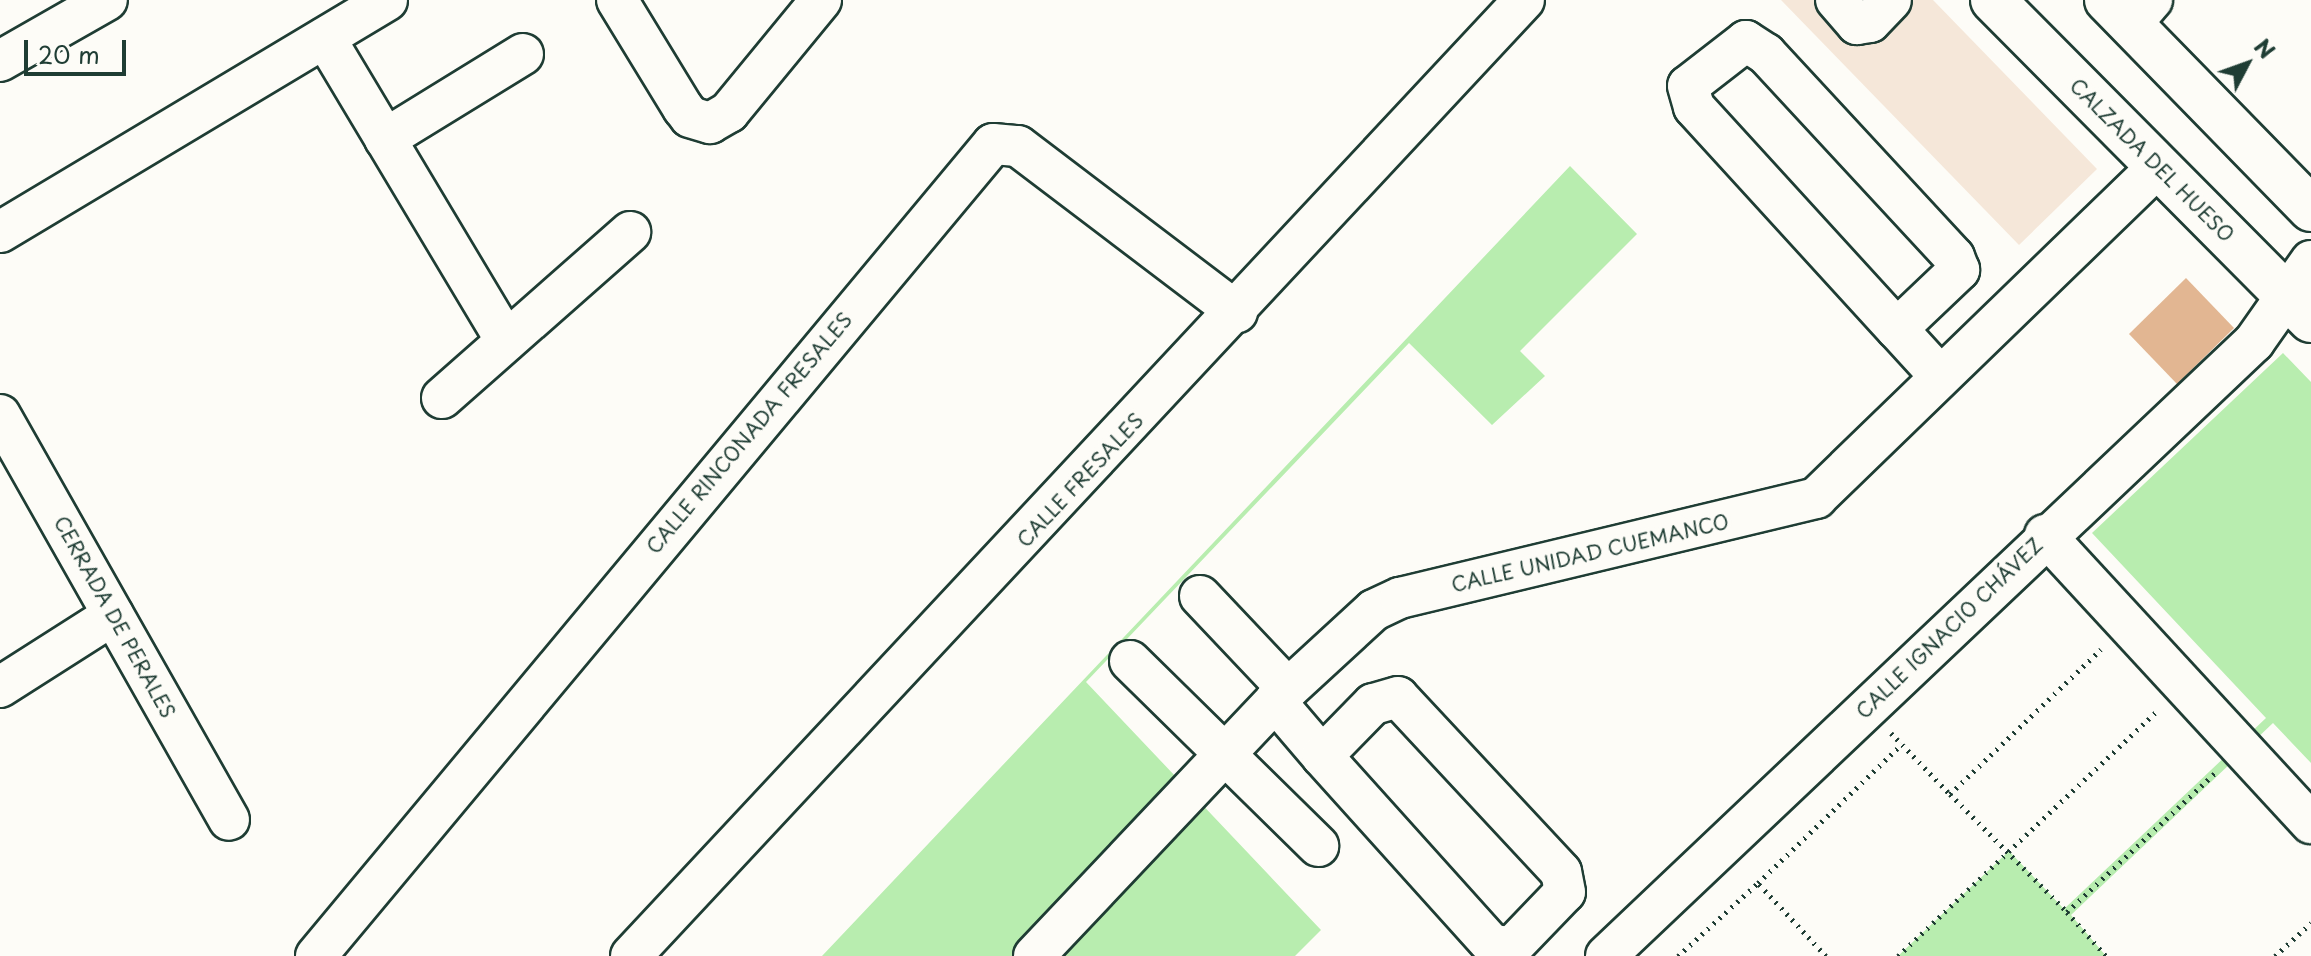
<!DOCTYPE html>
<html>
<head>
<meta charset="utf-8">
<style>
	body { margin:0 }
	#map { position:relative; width:2311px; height:956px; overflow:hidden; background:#fdfcf7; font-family:"Playpen Sans",sans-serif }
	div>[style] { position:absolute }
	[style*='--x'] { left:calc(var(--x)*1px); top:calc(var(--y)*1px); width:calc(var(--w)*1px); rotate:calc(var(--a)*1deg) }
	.built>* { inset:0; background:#f5e7d9 }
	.green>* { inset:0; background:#b8edaf }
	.building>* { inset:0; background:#e2b692 }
	.path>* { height:5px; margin-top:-2.5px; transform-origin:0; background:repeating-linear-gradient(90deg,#1f3d34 0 2px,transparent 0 8px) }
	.roads { filter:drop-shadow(2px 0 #1f3d34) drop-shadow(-2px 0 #1f3d34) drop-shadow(0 2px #1f3d34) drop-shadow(0 -2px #1f3d34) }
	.minor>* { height:40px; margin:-20px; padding:0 20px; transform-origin:20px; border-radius:20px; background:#fdfcf7 }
	.major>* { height:44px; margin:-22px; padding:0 22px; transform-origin:22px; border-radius:22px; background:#fdfcf7 }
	span { translate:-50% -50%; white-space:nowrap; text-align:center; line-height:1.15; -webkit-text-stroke:8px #fdfcf7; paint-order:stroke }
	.street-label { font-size:20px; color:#1f3d34 }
	.north { position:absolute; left:2207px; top:24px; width:80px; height:80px; -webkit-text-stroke:6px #fdfcf7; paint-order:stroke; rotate:49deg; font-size:22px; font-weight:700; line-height:32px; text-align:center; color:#1f3d34 }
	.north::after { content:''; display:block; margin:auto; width:28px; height:36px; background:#1f3d34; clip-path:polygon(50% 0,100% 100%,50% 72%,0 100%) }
	.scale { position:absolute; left:24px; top:40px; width:102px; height:36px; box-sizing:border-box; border:4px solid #1f3d34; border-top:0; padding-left:10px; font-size:24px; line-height:28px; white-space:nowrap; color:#1f3d34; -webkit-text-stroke:6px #fdfcf7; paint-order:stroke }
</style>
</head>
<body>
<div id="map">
	<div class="built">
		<div style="clip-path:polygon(1781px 0,1933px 0,2097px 169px,2019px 245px)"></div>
	</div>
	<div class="green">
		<div style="clip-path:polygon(1570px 166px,1637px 234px,1520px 351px,1545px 376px,1492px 425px,1409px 343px,1086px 682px,1321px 930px,1295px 956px,822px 956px)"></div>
		<div style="clip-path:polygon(2283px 353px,2311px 382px,2311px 763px,2273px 723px,2071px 915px,2106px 956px,1898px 956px,2009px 851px,2064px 909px,2266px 718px,2092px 533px)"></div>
	</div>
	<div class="building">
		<div style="clip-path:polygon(2186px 278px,2234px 328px,2177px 384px,2129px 334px)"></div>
	</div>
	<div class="path">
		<div style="--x:1891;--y:733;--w:85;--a:46"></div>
		<div style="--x:1950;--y:794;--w:209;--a:-43.8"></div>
		<div style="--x:1950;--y:794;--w:166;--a:45.2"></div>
		<div style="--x:2067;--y:912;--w:204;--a:-43.2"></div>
		<div style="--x:2067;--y:912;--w:59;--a:48.4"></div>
		<div style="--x:1678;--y:956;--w:108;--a:-42.4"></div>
		<div style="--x:1826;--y:956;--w:100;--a:-133"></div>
		<div style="--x:1758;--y:883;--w:200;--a:-44"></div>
		<div style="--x:1898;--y:956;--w:358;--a:-43.4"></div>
		<div style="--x:2275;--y:956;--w:49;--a:-42.5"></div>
	</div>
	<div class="roads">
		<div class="minor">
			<div style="--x:617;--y:0;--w:127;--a:58.6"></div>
			<div style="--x:683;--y:108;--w:11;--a:52"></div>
			<div style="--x:690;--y:117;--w:21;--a:17"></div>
			<div style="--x:710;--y:123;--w:22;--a:-30"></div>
			<div style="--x:729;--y:112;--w:145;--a:-50.6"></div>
			<div style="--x:1836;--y:0;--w:32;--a:49"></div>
			<div style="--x:1857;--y:24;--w:13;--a:-9"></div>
			<div style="--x:1870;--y:22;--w:30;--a:-46"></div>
			<div style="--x:2131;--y:24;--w:32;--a:-49"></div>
			<div style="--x:325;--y:38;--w:353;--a:59.1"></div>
			<div style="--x:0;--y:61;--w:123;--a:-29.7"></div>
			<div style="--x:385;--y:139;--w:162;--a:-31.6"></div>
			<div style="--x:0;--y:232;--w:451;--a:-30.9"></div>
			<div style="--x:1897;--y:329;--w:86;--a:-43.6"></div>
			<div style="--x:1959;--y:270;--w:14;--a:-111"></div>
			<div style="--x:1954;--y:257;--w:277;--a:-132.8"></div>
			<div style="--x:1766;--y:54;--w:24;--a:-147"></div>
			<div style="--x:1746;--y:41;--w:73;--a:142.2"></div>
			<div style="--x:1688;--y:86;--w:22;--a:74"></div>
			<div style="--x:1694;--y:107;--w:301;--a:47.6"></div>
			<div style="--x:1897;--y:329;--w:62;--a:47.6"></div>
			<div style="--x:442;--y:398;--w:251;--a:-41.4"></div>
			<div style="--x:0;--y:415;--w:465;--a:60.5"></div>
			<div style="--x:2045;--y:535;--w:392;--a:47.3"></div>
			<div style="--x:1200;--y:596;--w:128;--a:46.6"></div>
			<div style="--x:1130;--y:661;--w:264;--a:44.5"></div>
			<div style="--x:0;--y:687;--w:134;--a:-32.5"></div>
			<div style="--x:1275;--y:701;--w:72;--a:49.5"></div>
			<div style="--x:1322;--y:756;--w:254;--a:48"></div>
			<div style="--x:1492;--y:945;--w:20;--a:6"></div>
			<div style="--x:1512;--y:947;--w:76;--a:-46.1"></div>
			<div style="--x:1565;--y:892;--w:20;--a:-101"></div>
			<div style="--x:1561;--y:872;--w:239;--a:-133"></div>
			<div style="--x:1398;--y:697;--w:26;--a:164"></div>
			<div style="--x:1373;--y:704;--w:73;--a:134.4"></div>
			<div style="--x:316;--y:956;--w:1057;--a:-50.18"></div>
			<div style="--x:993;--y:144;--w:25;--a:5"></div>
			<div style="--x:1018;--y:146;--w:275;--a:37.2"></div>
			<div style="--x:631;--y:956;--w:1308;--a:-46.95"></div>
			<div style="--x:1034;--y:956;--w:351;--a:-46.6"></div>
			<div style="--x:1275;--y:701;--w:134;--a:-42.6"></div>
			<div style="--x:1374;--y:610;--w:29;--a:-25"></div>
			<div style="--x:1400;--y:598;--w:428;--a:-13.5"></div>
			<div style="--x:1816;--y:498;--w:477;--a:-44.1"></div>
			<div style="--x:1606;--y:956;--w:893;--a:-43.46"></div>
			<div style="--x:2254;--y:342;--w:99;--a:-54.9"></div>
		</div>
		<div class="major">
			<div style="--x:1993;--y:0;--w:451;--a:45.2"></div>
			<div style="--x:2107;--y:0;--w:292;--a:45.7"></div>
		</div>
	</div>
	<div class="street-label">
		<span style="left:2152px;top:160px;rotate:45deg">CALZADA DEL HUESO</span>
		<span style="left:749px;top:433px;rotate:-50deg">CALLE RINCONADA FRESALES</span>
		<span style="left:1080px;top:480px;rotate:-47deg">CALLE FRESALES</span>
		<span style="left:1590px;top:553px;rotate:-13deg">CALLE UNIDAD CUEMANCO</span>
		<span style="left:115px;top:617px;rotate:61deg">CERRADA DE PERALES</span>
		<span style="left:1949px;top:628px;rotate:-44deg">CALLE IGNACIO CHÁVEZ</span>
	</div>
	<div class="north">N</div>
	<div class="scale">20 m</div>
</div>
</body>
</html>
